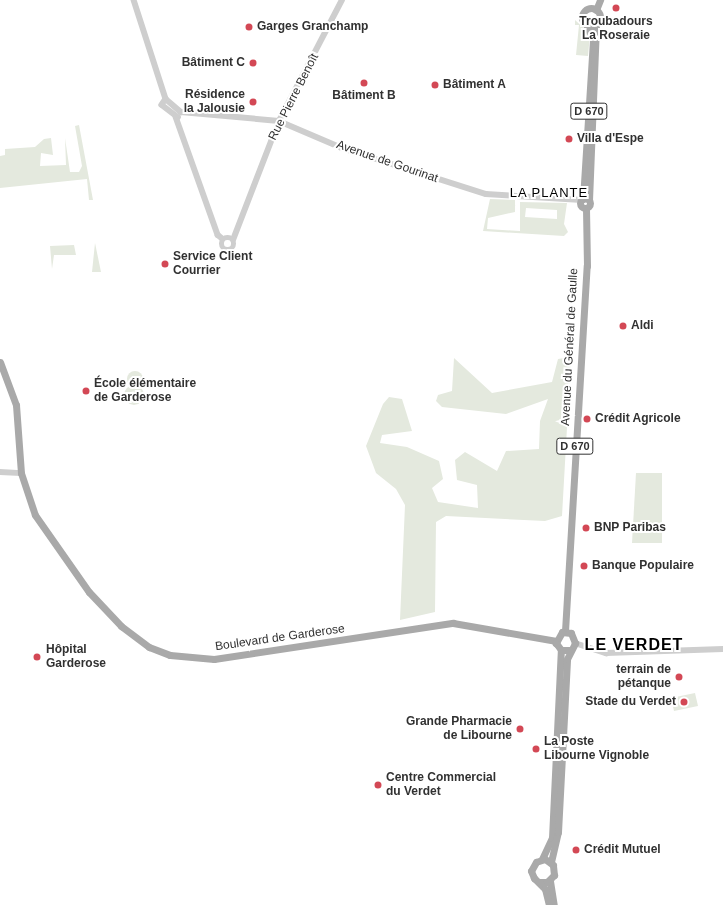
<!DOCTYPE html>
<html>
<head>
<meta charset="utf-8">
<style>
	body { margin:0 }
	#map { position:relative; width:723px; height:905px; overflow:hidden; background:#fff; font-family:Helvetica,sans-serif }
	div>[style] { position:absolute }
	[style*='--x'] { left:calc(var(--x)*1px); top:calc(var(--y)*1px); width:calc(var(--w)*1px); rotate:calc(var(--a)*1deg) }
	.green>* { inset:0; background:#e4e9de }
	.round { border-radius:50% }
	.minor>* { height:5.5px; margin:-2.75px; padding:0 2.75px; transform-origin:2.75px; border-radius:2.75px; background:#cecece }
	.minor>.ring { margin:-2.75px; padding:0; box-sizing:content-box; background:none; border:5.5px solid #cecece; border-radius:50% }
	.major>* { height:7px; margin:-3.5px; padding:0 3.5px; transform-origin:3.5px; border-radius:3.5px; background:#a9a9a9 }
	.major>.ring { margin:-3.5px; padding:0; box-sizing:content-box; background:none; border:7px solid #a9a9a9; border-radius:50% }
	.dots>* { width:11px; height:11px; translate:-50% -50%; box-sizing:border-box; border:2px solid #fff; border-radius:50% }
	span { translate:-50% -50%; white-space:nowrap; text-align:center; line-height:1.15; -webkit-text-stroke:4px #fff; paint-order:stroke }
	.shield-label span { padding:1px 3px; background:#fff; border:1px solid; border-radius:3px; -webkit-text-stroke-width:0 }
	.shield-label { font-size:11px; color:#313131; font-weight:700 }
	.poi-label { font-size:12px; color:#313131; font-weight:700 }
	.left { translate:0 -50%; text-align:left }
	.right { translate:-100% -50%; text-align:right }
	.street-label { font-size:12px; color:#313131 }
	.neighbourhood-label { font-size:13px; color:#000; letter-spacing:1px }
	.district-label { font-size:16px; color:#000; font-weight:700; letter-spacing:1px }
</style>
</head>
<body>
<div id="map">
	<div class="green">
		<div style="clip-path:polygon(575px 20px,590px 34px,588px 56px,576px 55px,579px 25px,575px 25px)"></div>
		<div style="clip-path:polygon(79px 125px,93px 200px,89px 200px,87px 179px,0 188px,0 156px,5px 155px,5px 149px,35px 147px,44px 139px,51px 138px,53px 155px,41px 153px,40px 166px,66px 165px,65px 138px,70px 172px,79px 172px,82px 166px,75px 126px)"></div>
		<div style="clip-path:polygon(evenodd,490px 199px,515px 200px,515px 212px,488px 218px,487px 229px,520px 231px,520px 202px,567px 203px,564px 224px,568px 232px,564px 236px,483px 231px,490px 199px,526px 208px,557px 210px,557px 219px,525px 217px,526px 208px)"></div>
		<div style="clip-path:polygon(95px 243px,101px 272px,92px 272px)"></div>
		<div style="clip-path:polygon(74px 245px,76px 255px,54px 255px,52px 269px,50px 246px)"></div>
		<div style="clip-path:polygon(571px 357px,562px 516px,545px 521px,446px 516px,436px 522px,435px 612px,400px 620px,405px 505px,396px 489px,376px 473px,366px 446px,383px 404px,389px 397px,402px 399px,412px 431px,382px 435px,380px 443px,407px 447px,439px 461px,443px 479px,432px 488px,438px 502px,478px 508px,477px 485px,457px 480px,455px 460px,465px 452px,497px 471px,506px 451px,539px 449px,540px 421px,548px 399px,506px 414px,442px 407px,436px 401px,438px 395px,452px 391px,454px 358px,492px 393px,552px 382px,558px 359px)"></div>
		<div class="round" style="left:127px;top:371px;width:16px;height:16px"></div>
		<div class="round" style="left:124px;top:385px;width:20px;height:20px"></div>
		<div style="clip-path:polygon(636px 473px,662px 473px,662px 543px,632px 543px)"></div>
		<div style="clip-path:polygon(695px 693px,698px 706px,674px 711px,671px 698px)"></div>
	</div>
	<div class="minor">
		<div style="--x:134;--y:0;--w:104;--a:72.1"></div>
		<div style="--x:166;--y:99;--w:20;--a:41"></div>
		<div style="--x:181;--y:112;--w:98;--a:5.2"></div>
		<div style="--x:279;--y:121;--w:69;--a:23.2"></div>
		<div style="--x:342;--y:148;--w:151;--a:17.7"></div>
		<div style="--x:486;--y:194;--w:96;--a:3.6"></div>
		<div style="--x:166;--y:99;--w:7;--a:124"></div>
		<div style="--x:162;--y:105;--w:20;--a:37"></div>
		<div style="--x:176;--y:117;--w:125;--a:70.4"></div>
		<div style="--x:218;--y:235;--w:6;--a:39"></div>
		<div class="ring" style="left:222px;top:238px;width:6.5px;height:6.5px"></div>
		<div style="--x:233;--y:240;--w:128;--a:-68.9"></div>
		<div style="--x:279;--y:121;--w:136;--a:-62.5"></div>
		<div style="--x:0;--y:472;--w:21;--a:3"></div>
		<div style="--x:575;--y:643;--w:33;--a:18"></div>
		<div style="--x:606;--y:653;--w:117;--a:-2"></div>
	</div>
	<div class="major">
		<div class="ring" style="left:582px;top:8px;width:11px;height:11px"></div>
		<div style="--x:596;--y:10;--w:11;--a:-68"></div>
		<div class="ring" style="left:580px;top:198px;width:3px;height:3px"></div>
		<div style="--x:583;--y:199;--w:159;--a:-86.4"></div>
		<div style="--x:593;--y:40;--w:17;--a:-114"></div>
		<div style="--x:589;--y:200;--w:176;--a:-87.7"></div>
		<div style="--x:0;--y:362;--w:46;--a:69.6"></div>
		<div style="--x:16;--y:405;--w:68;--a:85.8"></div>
		<div style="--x:21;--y:473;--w:44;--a:71.6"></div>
		<div style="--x:35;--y:515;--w:94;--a:55"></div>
		<div style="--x:89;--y:592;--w:47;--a:46.7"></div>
		<div style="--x:121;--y:626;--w:35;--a:37"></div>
		<div style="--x:149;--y:647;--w:22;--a:21"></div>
		<div style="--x:170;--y:655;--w:44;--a:5.2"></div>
		<div style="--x:214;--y:659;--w:242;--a:-8.6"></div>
		<div style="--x:453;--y:623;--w:105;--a:9.9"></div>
		<div style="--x:565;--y:631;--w:366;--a:-86.6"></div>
		<div style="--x:587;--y:266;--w:58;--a:-91"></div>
		<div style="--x:542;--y:859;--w:23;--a:-65"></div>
		<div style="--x:552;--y:838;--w:188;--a:-87.3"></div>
		<div style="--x:551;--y:862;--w:31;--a:-77"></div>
		<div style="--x:558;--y:832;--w:173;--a:-87"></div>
		<div style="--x:567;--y:659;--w:18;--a:-63"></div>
		<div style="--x:575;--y:643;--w:11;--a:-112"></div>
		<div style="--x:571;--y:633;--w:9;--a:-174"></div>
		<div style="--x:562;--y:632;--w:13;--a:119"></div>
		<div style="--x:556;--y:643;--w:9;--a:54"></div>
		<div style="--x:561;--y:650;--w:8;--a:0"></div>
		<div style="--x:550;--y:881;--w:24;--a:81"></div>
		<div style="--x:539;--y:882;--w:8;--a:0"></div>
		<div style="--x:547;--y:882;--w:10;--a:-45"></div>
		<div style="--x:554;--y:875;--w:10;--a:-96"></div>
		<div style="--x:553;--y:865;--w:10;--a:-143"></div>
		<div style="--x:545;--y:859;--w:9;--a:162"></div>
		<div style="--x:536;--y:862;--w:10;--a:119"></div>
		<div style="--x:531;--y:871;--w:8;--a:67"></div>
		<div style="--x:534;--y:878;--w:16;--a:45"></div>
		<div style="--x:545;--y:889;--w:16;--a:76"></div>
	</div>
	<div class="dots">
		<div style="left:616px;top:8px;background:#d34855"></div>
		<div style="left:249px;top:27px;background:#d34855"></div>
		<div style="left:253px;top:63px;background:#d34855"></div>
		<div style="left:364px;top:83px;background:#d34855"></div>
		<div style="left:435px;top:85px;background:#d34855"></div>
		<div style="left:253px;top:102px;background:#d34855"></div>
		<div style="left:569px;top:139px;background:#d34855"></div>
		<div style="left:165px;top:264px;background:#d34855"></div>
		<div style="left:623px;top:326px;background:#d34855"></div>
		<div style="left:86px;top:391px;background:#d34855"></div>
		<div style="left:587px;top:419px;background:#d34855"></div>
		<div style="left:586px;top:528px;background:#d34855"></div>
		<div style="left:584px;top:566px;background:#d34855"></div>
		<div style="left:37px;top:657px;background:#d34855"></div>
		<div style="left:679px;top:677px;background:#d34855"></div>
		<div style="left:684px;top:702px;background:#d34855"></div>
		<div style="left:520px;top:729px;background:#d34855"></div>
		<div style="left:536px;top:749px;background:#d34855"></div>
		<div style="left:378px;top:785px;background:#d34855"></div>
		<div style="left:576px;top:850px;background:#d34855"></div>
	</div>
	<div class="shield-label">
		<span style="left:589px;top:111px">D 670</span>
		<span style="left:575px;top:446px">D 670</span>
	</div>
	<div class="poi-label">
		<span style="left:616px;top:29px">Troubadours<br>La Roseraie</span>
		<span class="left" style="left:257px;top:27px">Garges Granchamp</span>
		<span class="right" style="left:245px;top:63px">Bâtiment C</span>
		<span class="left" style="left:443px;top:85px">Bâtiment A</span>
		<span class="right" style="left:245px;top:102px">Résidence<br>la Jalousie</span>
		<span style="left:364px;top:96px">Bâtiment B</span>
		<span class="left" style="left:577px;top:139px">Villa d'Espe</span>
		<span class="left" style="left:173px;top:264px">Service Client<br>Courrier</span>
		<span class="left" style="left:631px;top:326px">Aldi</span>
		<span class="left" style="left:94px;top:391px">École élémentaire<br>de Garderose</span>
		<span class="left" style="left:595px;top:419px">Crédit Agricole</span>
		<span class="left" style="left:594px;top:528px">BNP Paribas</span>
		<span class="left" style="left:592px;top:566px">Banque Populaire</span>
		<span class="left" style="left:46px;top:657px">Hôpital<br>Garderose</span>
		<span class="right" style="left:671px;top:677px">terrain de<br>pétanque</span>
		<span class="right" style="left:676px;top:702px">Stade du Verdet</span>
		<span class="right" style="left:512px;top:729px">Grande Pharmacie<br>de Libourne</span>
		<span class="left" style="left:544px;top:749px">La Poste<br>Libourne Vignoble</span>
		<span class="left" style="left:386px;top:785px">Centre Commercial<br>du Verdet</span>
		<span class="left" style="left:584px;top:850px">Crédit Mutuel</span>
	</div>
	<div class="street-label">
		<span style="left:294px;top:97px;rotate:-63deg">Rue Pierre Benoît</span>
		<span style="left:387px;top:162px;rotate:19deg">Avenue de Gourinat</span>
		<span style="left:570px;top:347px;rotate:-87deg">Avenue du Général de Gaulle</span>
		<span style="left:280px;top:638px;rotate:-8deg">Boulevard de Garderose</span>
	</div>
	<div class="neighbourhood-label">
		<span style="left:549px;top:193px">LA PLANTE</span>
	</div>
	<div class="district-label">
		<span style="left:634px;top:645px">LE VERDET</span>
	</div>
</div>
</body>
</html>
